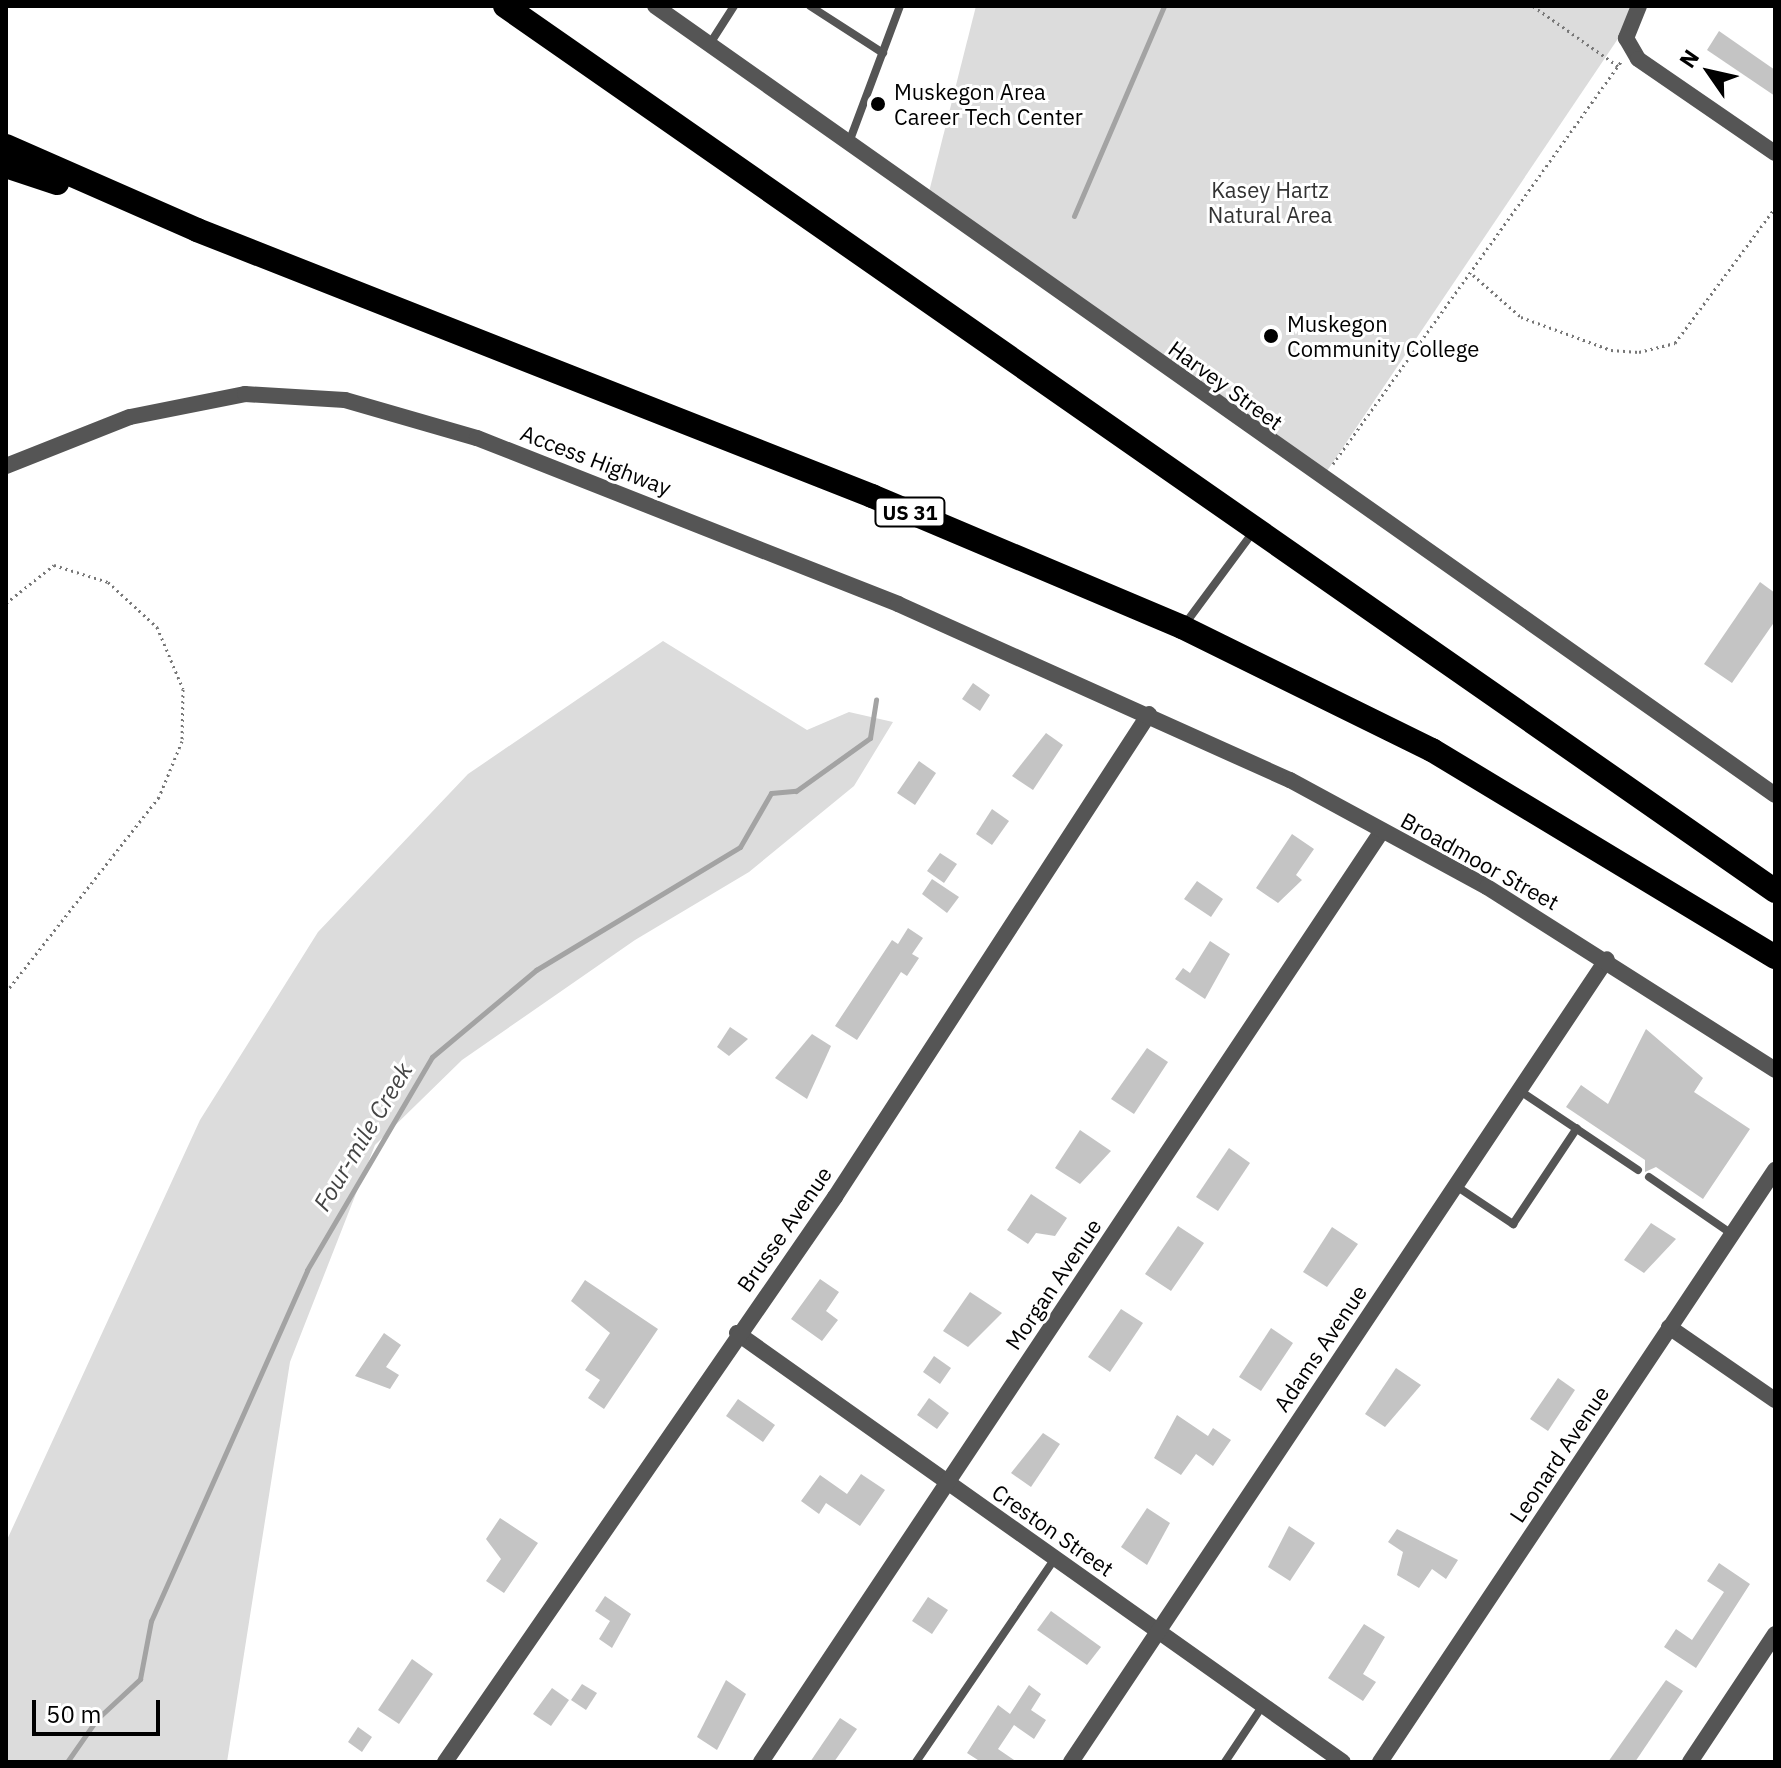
<!DOCTYPE html>
<html>
<head>
<meta charset="utf-8">
<style>
	body { margin:0 }
	#map { position:relative; width:1781px; height:1768px; overflow:hidden; background:#fff; font-family:"IBM Plex Sans",sans-serif }
	div>[style] { position:absolute }
	[style*='--x'] { left:calc(var(--x)*1px); top:calc(var(--y)*1px); width:calc(var(--w)*1px); rotate:calc(var(--a)*1deg) }
	.green>* { inset:0; background:#dcdcdc }
	.stream>* { height:5px; margin:-2.5px; padding:0 2.5px; transform-origin:2.5px; border-radius:2.5px; background:#a3a3a3 }
	.building>* { inset:0; background:#c4c4c4 }
	.path>* { height:3px; margin-top:-1.5px; transform-origin:0; background:repeating-linear-gradient(90deg,#777 0 2px,transparent 0 6px) }
	.service>* { height:8px; margin:-4px; padding:0 4px; transform-origin:4px; border-radius:4px; background:#555 }
	.minor>* { height:16px; margin:-8px; padding:0 8px; transform-origin:8px; border-radius:8px; background:#555 }
	.tertiary>* { height:16px; margin:-8px; padding:0 8px; transform-origin:8px; border-radius:8px; background:#555 }
	.motorway>* { height:24px; margin:-12px; padding:0 12px; transform-origin:12px; border-radius:12px; background:#000 }
	.dots>* { width:22px; height:22px; translate:-50% -50%; box-sizing:border-box; border:4px solid #fff; border-radius:50% }
	span { translate:-50% -50%; white-space:nowrap; text-align:center; line-height:1.15; -webkit-text-stroke:6px #fff; paint-order:stroke }
	.shield-label span { padding:2px 6px; background:#fff; border:2px solid; border-radius:6px; -webkit-text-stroke-width:0 }
	.shield-label { font-size:20px; color:#000; font-weight:700 }
	.poi-label { font-size:22px; color:#000 }
	.left { translate:0 -50%; text-align:left }
	.park-label { font-size:22px; color:#333 }
	.street-label { font-size:22px; color:#000 }
	.water-label { font-size:24px; color:#444; font-style:italic }
	.frame { position:absolute; inset:0; border:8px solid #000; pointer-events:none }
	.north { position:absolute; left:1669px; top:32px; width:80px; height:80px; -webkit-text-stroke:6px #fff; paint-order:stroke; rotate:304deg; font-size:22px; font-weight:700; line-height:32px; text-align:center; color:#000 }
	.north::after { content:''; display:block; margin:auto; width:28px; height:36px; background:#000; clip-path:polygon(50% 0,100% 100%,50% 72%,0 100%) }
	.scale { position:absolute; left:32px; top:1700px; width:128px; height:36px; box-sizing:border-box; border:4px solid #000; border-top:0; padding-left:10px; font-size:24px; line-height:28px; white-space:nowrap; color:#000; -webkit-text-stroke:6px #fff; paint-order:stroke }
</style>
</head>
<body>
<div id="map">
	<div class="green">
		<div style="clip-path:polygon(976px 6px,1640px 6px,1321px 480px,929px 192px)"></div>
		<div style="clip-path:polygon(663px 641px,807px 730px,849px 712px,893px 722px,854px 786px,749px 872px,635px 940px,462px 1060px,375px 1145px,290px 1362px,227px 1762px,6px 1762px,6px 1542px,200px 1120px,318px 932px,468px 774px)"></div>
	</div>
	<div class="stream">
		<div style="--x:1074;--y:216;--w:228;--a:-66.8"></div>
		<div style="--x:67;--y:1762;--w:52;--a:-55.1"></div>
		<div style="--x:97;--y:1719;--w:59;--a:-42.9"></div>
		<div style="--x:140;--y:1679;--w:59;--a:-79.3"></div>
		<div style="--x:151;--y:1621;--w:384;--a:-66"></div>
		<div style="--x:307;--y:1270;--w:247;--a:-59.6"></div>
		<div style="--x:432;--y:1057;--w:136;--a:-39.9"></div>
		<div style="--x:536;--y:970;--w:238;--a:-31.1"></div>
		<div style="--x:740;--y:847;--w:62;--a:-60.1"></div>
		<div style="--x:771;--y:793;--w:25;--a:-5"></div>
		<div style="--x:796;--y:791;--w:91;--a:-35.6"></div>
		<div style="--x:870;--y:738;--w:39;--a:-81"></div>
	</div>
	<div class="building">
		<div style="clip-path:polygon(1719px 31px,1775px 70px,1775px 96px,1707px 50px)"></div>
		<div style="clip-path:polygon(1760px 582px,1775px 593px,1775px 621px,1732px 683px,1704px 664px)"></div>
		<div style="clip-path:polygon(973px 683px,990px 695px,980px 711px,962px 699px)"></div>
		<div style="clip-path:polygon(1046px 733px,1063px 745px,1033px 790px,1012px 776px)"></div>
		<div style="clip-path:polygon(919px 761px,936px 773px,915px 805px,897px 793px)"></div>
		<div style="clip-path:polygon(992px 809px,1009px 821px,992px 845px,976px 834px)"></div>
		<div style="clip-path:polygon(1292px 834px,1314px 849px,1296px 875px,1302px 880px,1278px 903px,1256px 888px)"></div>
		<div style="clip-path:polygon(940px 853px,957px 864px,944px 883px,927px 871px)"></div>
		<div style="clip-path:polygon(932px 879px,959px 897px,947px 913px,922px 894px)"></div>
		<div style="clip-path:polygon(1197px 881px,1223px 899px,1211px 917px,1184px 899px)"></div>
		<div style="clip-path:polygon(908px 928px,923px 938px,912px 954px,919px 958px,907px 976px,901px 972px,857px 1040px,835px 1026px,892px 940px,898px 944px)"></div>
		<div style="clip-path:polygon(1210px 941px,1230px 954px,1205px 999px,1175px 979px,1183px 968px,1190px 973px)"></div>
		<div style="clip-path:polygon(730px 1027px,748px 1039px,729px 1056px,717px 1047px)"></div>
		<div style="clip-path:polygon(1646px 1029px,1703px 1078px,1694px 1092px,1750px 1129px,1703px 1199px,1656px 1167px,1645px 1172px,1645px 1160px,1566px 1107px,1581px 1085px,1608px 1104px)"></div>
		<div style="clip-path:polygon(812px 1034px,831px 1046px,807px 1099px,775px 1078px)"></div>
		<div style="clip-path:polygon(1147px 1048px,1168px 1062px,1134px 1114px,1111px 1099px)"></div>
		<div style="clip-path:polygon(1080px 1130px,1111px 1151px,1080px 1184px,1055px 1168px)"></div>
		<div style="clip-path:polygon(1229px 1148px,1250px 1163px,1218px 1211px,1196px 1197px)"></div>
		<div style="clip-path:polygon(1031px 1194px,1067px 1218px,1055px 1236px,1036px 1233px,1028px 1244px,1007px 1230px)"></div>
		<div style="clip-path:polygon(1651px 1223px,1676px 1239px,1644px 1273px,1624px 1260px)"></div>
		<div style="clip-path:polygon(1178px 1226px,1204px 1243px,1171px 1291px,1145px 1274px)"></div>
		<div style="clip-path:polygon(1332px 1227px,1358px 1244px,1327px 1287px,1303px 1272px)"></div>
		<div style="clip-path:polygon(820px 1279px,839px 1292px,826px 1311px,838px 1320px,822px 1341px,791px 1319px)"></div>
		<div style="clip-path:polygon(585px 1280px,658px 1329px,604px 1409px,588px 1398px,600px 1380px,585px 1370px,610px 1333px,571px 1301px)"></div>
		<div style="clip-path:polygon(970px 1292px,1002px 1313px,968px 1347px,943px 1331px)"></div>
		<div style="clip-path:polygon(1121px 1309px,1143px 1323px,1110px 1372px,1088px 1357px)"></div>
		<div style="clip-path:polygon(1271px 1328px,1293px 1343px,1261px 1391px,1239px 1377px)"></div>
		<div style="clip-path:polygon(384px 1333px,401px 1345px,386px 1367px,399px 1375px,390px 1389px,355px 1376px)"></div>
		<div style="clip-path:polygon(934px 1356px,951px 1368px,940px 1384px,923px 1372px)"></div>
		<div style="clip-path:polygon(1396px 1368px,1421px 1385px,1385px 1427px,1365px 1414px)"></div>
		<div style="clip-path:polygon(1558px 1378px,1575px 1390px,1548px 1431px,1530px 1419px)"></div>
		<div style="clip-path:polygon(929px 1398px,949px 1413px,937px 1429px,917px 1415px)"></div>
		<div style="clip-path:polygon(738px 1399px,775px 1425px,763px 1442px,726px 1416px)"></div>
		<div style="clip-path:polygon(1177px 1415px,1208px 1436px,1213px 1428px,1231px 1440px,1213px 1466px,1196px 1454px,1181px 1475px,1154px 1458px)"></div>
		<div style="clip-path:polygon(1043px 1433px,1060px 1444px,1031px 1487px,1011px 1473px)"></div>
		<div style="clip-path:polygon(861px 1474px,885px 1490px,860px 1526px,826px 1503px,819px 1514px,801px 1501px,820px 1475px,847px 1494px)"></div>
		<div style="clip-path:polygon(1147px 1508px,1170px 1523px,1147px 1565px,1121px 1547px)"></div>
		<div style="clip-path:polygon(500px 1518px,538px 1543px,504px 1593px,486px 1581px,501px 1559px,486px 1539px)"></div>
		<div style="clip-path:polygon(1289px 1526px,1315px 1543px,1290px 1581px,1268px 1567px)"></div>
		<div style="clip-path:polygon(1397px 1529px,1458px 1560px,1446px 1579px,1432px 1569px,1419px 1588px,1397px 1575px,1403px 1552px,1388px 1542px)"></div>
		<div style="clip-path:polygon(1719px 1563px,1750px 1584px,1696px 1668px,1664px 1647px,1676px 1629px,1692px 1640px,1724px 1592px,1707px 1581px)"></div>
		<div style="clip-path:polygon(605px 1596px,631px 1614px,612px 1648px,599px 1639px,610px 1621px,595px 1611px)"></div>
		<div style="clip-path:polygon(928px 1597px,948px 1610px,932px 1634px,912px 1621px)"></div>
		<div style="clip-path:polygon(1051px 1611px,1101px 1647px,1087px 1665px,1037px 1630px)"></div>
		<div style="clip-path:polygon(1364px 1624px,1385px 1637px,1363px 1674px,1376px 1682px,1363px 1701px,1328px 1678px)"></div>
		<div style="clip-path:polygon(412px 1659px,433px 1674px,399px 1724px,378px 1710px)"></div>
		<div style="clip-path:polygon(726px 1680px,746px 1694px,717px 1750px,697px 1737px)"></div>
		<div style="clip-path:polygon(1666px 1680px,1683px 1691px,1635px 1762px,1608px 1762px)"></div>
		<div style="clip-path:polygon(582px 1684px,597px 1693px,586px 1710px,571px 1700px)"></div>
		<div style="clip-path:polygon(1029px 1685px,1041px 1694px,1031px 1710px,1046px 1720px,1034px 1739px,1014px 1725px,998px 1749px,1017px 1762px,981px 1762px,967px 1753px,998px 1705px,1010px 1714px)"></div>
		<div style="clip-path:polygon(552px 1688px,569px 1700px,551px 1726px,533px 1714px)"></div>
		<div style="clip-path:polygon(840px 1718px,857px 1729px,834px 1762px,810px 1762px)"></div>
		<div style="clip-path:polygon(358px 1727px,372px 1737px,362px 1752px,348px 1742px)"></div>
	</div>
	<div class="path">
		<div style="--x:1533;--y:6;--w:104;--a:35.2"></div>
		<div style="--x:1473;--y:275;--w:64;--a:41.2"></div>
		<div style="--x:1521;--y:317;--w:96;--a:20.1"></div>
		<div style="--x:1611;--y:350;--w:28;--a:4"></div>
		<div style="--x:1639;--y:352;--w:37;--a:-14"></div>
		<div style="--x:1675;--y:343;--w:168;--a:-53.5"></div>
		<div style="--x:1333;--y:464;--w:496;--a:-54.4"></div>
		<div style="--x:6;--y:603;--w:61;--a:-38.4"></div>
		<div style="--x:54;--y:565;--w:57;--a:17.5"></div>
		<div style="--x:108;--y:582;--w:67;--a:42.6"></div>
		<div style="--x:157;--y:627;--w:67;--a:67.2"></div>
		<div style="--x:183;--y:689;--w:52;--a:91.1"></div>
		<div style="--x:182;--y:741;--w:61;--a:112.3"></div>
		<div style="--x:159;--y:797;--w:248;--a:128.1"></div>
	</div>
	<div class="service">
		<div style="--x:810;--y:6;--w:87;--a:32.8"></div>
		<div style="--x:711;--y:42;--w:43;--a:-57.4"></div>
		<div style="--x:851;--y:137;--w:140;--a:-69.5"></div>
		<div style="--x:1185;--y:624;--w:114;--a:-53.5"></div>
		<div style="--x:1520;--y:1091;--w:142;--a:33.8"></div>
		<div style="--x:1649;--y:1177;--w:101;--a:34.5"></div>
		<div style="--x:1456;--y:1186;--w:69;--a:33.7"></div>
		<div style="--x:1513;--y:1224;--w:115;--a:-56.3"></div>
		<div style="--x:916;--y:1762;--w:247;--a:-55.7"></div>
		<div style="--x:1225;--y:1762;--w:69;--a:-56.3"></div>
	</div>
	<div class="minor">
		<div style="--x:655;--y:6;--w:1370;--a:35.16"></div>
		<div style="--x:1639;--y:6;--w:35;--a:112"></div>
		<div style="--x:1626;--y:38;--w:24;--a:60"></div>
		<div style="--x:1638;--y:59;--w:166;--a:34.5"></div>
		<div style="--x:1669;--y:1327;--w:129;--a:34.6"></div>
		<div style="--x:737;--y:1333;--w:742;--a:35.3"></div>
		<div style="--x:445;--y:1762;--w:687;--a:-55.38"></div>
		<div style="--x:835;--y:1197;--w:576;--a:-56.97"></div>
		<div style="--x:761;--y:1762;--w:1119;--a:-56.3"></div>
		<div style="--x:1071;--y:1762;--w:965;--a:-56.28"></div>
		<div style="--x:1380;--y:1762;--w:712;--a:-56.29"></div>
	</div>
	<div class="tertiary">
		<div style="--x:6;--y:466;--w:133;--a:-21.6"></div>
		<div style="--x:130;--y:417;--w:117;--a:-11.3"></div>
		<div style="--x:245;--y:394;--w:100;--a:3.4"></div>
		<div style="--x:345;--y:400;--w:137;--a:16.1"></div>
		<div style="--x:477;--y:438;--w:453;--a:21.5"></div>
		<div style="--x:898;--y:604;--w:430;--a:24.2"></div>
		<div style="--x:1290;--y:780;--w:224;--a:28.5"></div>
		<div style="--x:1487;--y:887;--w:341;--a:32.4"></div>
		<div style="--x:1690;--y:1762;--w:154;--a:-56.4"></div>
	</div>
	<div class="motorway">
		<div style="--x:505;--y:6;--w:1548;--a:34.87"></div>
		<div style="--x:6;--y:146;--w:209;--a:23.7"></div>
		<div style="--x:197;--y:230;--w:726;--a:21.51"></div>
		<div style="--x:872;--y:496;--w:337;--a:22.9"></div>
		<div style="--x:1182;--y:627;--w:279;--a:26.2"></div>
		<div style="--x:1432;--y:750;--w:401;--a:31.1"></div>
		<div style="--x:6;--y:166;--w:54;--a:18.4"></div>
	</div>
	<div class="dots">
		<div style="left:878px;top:104px;background:#000"></div>
		<div style="left:1271px;top:336px;background:#000"></div>
	</div>
	<div class="shield-label">
		<span style="left:910px;top:512px">US 31</span>
	</div>
	<div class="poi-label">
		<span class="left" style="left:894px;top:104px">Muskegon Area<br>Career Tech Center</span>
		<span class="left" style="left:1287px;top:336px">Muskegon<br>Community College</span>
	</div>
	<div class="park-label">
		<span style="left:1270px;top:202px">Kasey Hartz<br>Natural Area</span>
	</div>
	<div class="street-label">
		<span style="left:1226px;top:385px;rotate:36deg">Harvey Street</span>
		<span style="left:596px;top:460px;rotate:21deg">Access Highway</span>
		<span style="left:1480px;top:861px;rotate:29deg">Broadmoor Street</span>
		<span style="left:784px;top:1229px;rotate:-55deg">Brusse Avenue</span>
		<span style="left:1053px;top:1284px;rotate:-56deg">Morgan Avenue</span>
		<span style="left:1320px;top:1348px;rotate:-56deg">Adams Avenue</span>
		<span style="left:1559px;top:1454px;rotate:-56deg">Leonard Avenue</span>
		<span style="left:1053px;top:1530px;rotate:35deg">Creston Street</span>
	</div>
	<div class="water-label">
		<span style="left:363px;top:1137px;rotate:-59deg">Four-mile Creek</span>
	</div>
	<div class="frame"></div>
	<div class="north">N</div>
	<div class="scale">50 m</div>
</div>
</body>
</html>
